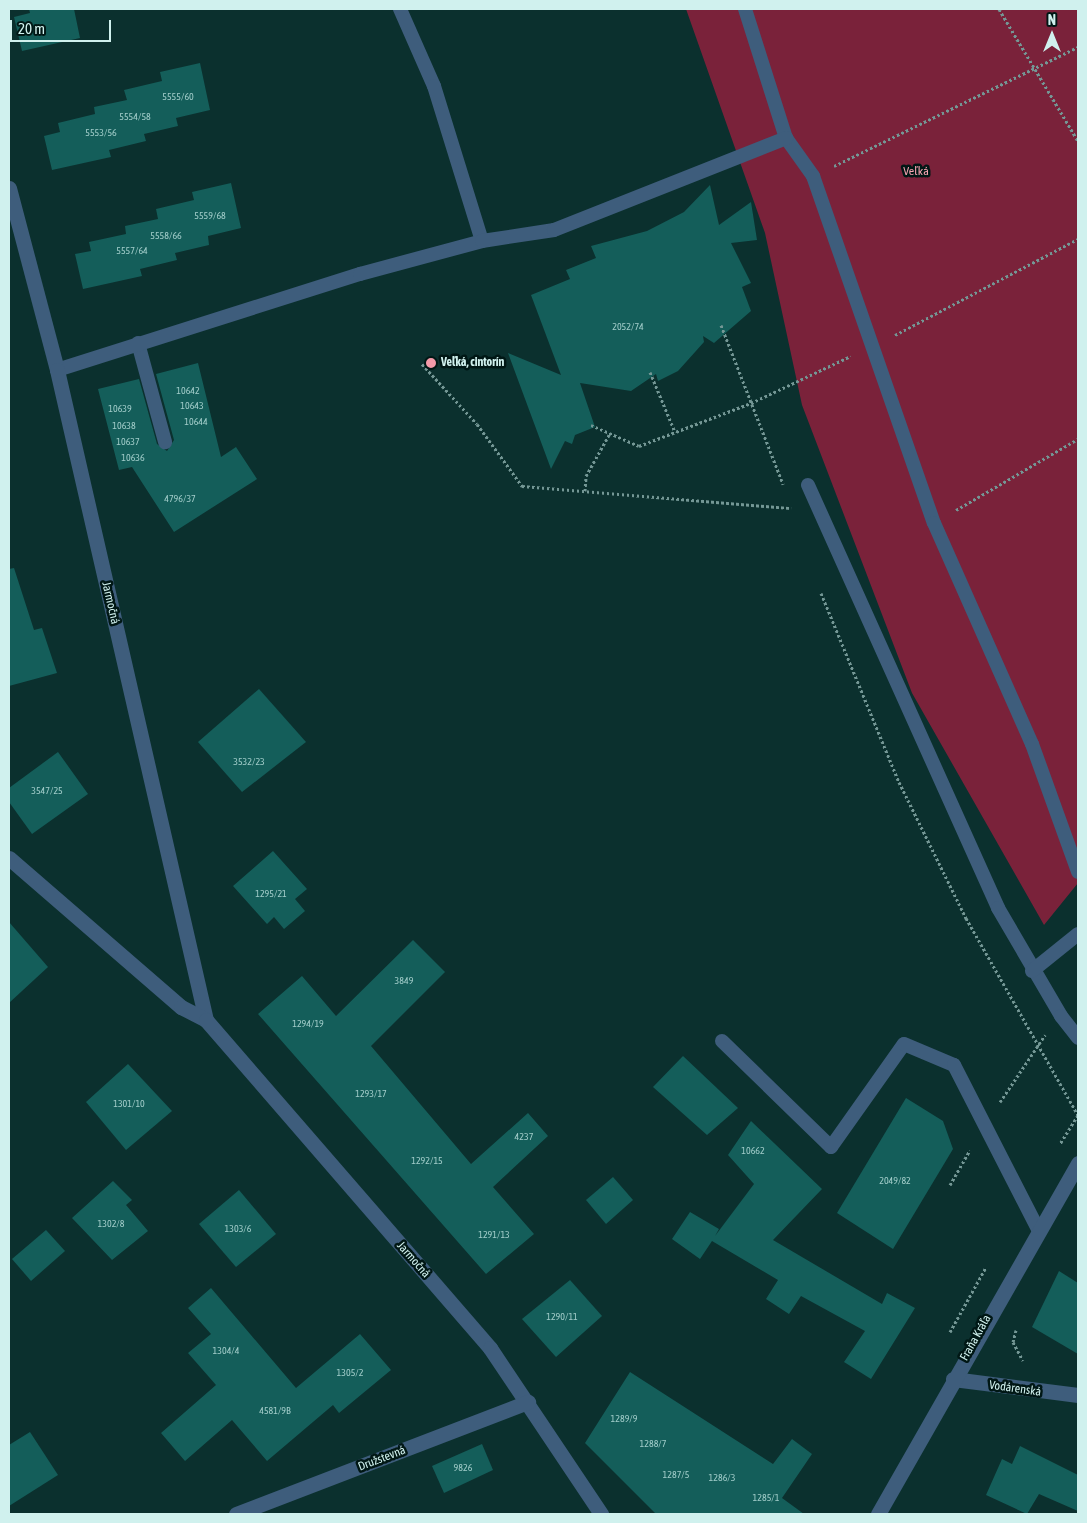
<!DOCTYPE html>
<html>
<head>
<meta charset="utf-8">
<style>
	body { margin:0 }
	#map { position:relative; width:1087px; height:1523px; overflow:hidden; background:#0b302e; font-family:"Asap Condensed",sans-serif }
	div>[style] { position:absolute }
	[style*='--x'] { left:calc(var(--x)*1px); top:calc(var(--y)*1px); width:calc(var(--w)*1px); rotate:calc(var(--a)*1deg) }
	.green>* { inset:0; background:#7a223a }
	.building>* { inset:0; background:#145e5a }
	.path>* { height:3px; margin-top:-1.5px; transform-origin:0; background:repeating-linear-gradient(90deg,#749795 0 2.5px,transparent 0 5px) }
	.service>* { height:14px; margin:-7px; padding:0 7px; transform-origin:7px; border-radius:7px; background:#3e5d7c }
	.minor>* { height:15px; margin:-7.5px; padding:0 7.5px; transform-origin:7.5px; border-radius:7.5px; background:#3e5d7c }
	.tertiary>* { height:15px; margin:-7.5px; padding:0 7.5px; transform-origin:7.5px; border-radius:7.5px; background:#3e5d7c }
	.dots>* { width:14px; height:14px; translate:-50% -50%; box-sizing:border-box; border:2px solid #001715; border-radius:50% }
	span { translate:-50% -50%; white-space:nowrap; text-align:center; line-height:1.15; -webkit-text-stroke:5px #001715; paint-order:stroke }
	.number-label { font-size:10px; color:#a1ccc9 }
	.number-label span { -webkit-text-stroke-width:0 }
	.park-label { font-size:12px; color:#faa5b3 }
	.poi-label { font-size:12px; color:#d0f1ee; font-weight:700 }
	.left { translate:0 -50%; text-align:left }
	.street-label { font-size:12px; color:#d0f1ee }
	.frame { position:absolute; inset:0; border:10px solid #d0f1ee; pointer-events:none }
	.north { position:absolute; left:1027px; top:10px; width:50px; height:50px; -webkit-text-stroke:4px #001715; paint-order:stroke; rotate:0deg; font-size:14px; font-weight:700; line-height:20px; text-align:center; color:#d0f1ee }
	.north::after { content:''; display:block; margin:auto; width:18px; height:22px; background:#d0f1ee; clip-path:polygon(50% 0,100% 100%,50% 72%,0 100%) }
	.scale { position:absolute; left:10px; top:20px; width:101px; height:22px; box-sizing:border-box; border:2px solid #d0f1ee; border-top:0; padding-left:6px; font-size:15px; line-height:18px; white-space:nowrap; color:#d0f1ee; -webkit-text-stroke:4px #001715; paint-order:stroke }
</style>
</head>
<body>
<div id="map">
	<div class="green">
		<div style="clip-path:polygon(686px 9px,1078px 9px,1078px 883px,1044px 925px,912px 693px,802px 405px,765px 233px)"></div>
	</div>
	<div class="building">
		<div style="clip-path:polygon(29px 9px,74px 9px,80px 38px,22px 51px,14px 17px,30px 13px)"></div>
		<div style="clip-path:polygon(200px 63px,210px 110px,176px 118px,178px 126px,144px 134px,146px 141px,109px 150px,111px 157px,52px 170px,44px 136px,60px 132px,58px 123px,95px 114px,94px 107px,127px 100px,124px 90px,162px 81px,160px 72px)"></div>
		<div style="clip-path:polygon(231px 183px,241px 228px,208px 236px,209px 245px,175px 253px,177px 260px,140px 269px,142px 276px,83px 289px,75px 254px,91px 251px,89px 242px,126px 234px,125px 226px,158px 219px,156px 209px,194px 200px,192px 192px)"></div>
		<div style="clip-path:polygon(710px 185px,719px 225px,751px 202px,757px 240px,731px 243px,751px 283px,742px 287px,751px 311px,714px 343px,703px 336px,704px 342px,678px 371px,658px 381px,656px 374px,631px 391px,580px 383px,595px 427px,575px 435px,572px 444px,565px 441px,551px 469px,508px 353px,561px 375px,531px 295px,570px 279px,566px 270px,596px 258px,591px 246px,647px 231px,684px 212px)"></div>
		<div style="clip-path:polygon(198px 363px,221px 457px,236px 447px,257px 479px,174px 532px,132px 467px,119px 470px,98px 389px,139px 379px,157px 444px,167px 451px,174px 440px,156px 374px)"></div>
		<div style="clip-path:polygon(14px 568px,34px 630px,42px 628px,57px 673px,9px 686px,9px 569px)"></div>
		<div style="clip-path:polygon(259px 689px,306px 742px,242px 792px,198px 742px)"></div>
		<div style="clip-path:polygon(58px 752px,88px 794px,32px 834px,9px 802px,9px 788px)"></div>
		<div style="clip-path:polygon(273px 851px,307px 889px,295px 899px,305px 911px,284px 929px,274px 917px,267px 924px,233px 886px)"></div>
		<div style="clip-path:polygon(9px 922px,48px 967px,9px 1003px)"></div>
		<div style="clip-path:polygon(413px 940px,445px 972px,371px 1046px,471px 1164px,528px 1113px,548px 1136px,493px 1187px,534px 1234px,486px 1274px,258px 1014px,302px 976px,336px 1016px)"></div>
		<div style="clip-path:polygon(683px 1056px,738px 1108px,707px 1135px,653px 1087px)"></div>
		<div style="clip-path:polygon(128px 1064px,172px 1111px,126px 1150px,86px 1102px)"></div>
		<div style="clip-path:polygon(906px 1098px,943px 1121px,953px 1149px,893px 1249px,837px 1213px)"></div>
		<div style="clip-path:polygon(751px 1121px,822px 1189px,773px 1240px,882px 1304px,887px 1293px,915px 1308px,871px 1379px,844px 1362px,865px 1331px,801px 1296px,789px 1314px,766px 1299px,778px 1280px,712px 1241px,700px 1259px,672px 1239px,690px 1212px,719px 1229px,715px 1236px,754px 1184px,728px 1155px)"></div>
		<div style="clip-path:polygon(613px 1177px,633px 1200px,606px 1224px,586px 1200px)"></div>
		<div style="clip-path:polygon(113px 1181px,132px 1200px,126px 1205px,148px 1231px,112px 1260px,72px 1218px)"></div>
		<div style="clip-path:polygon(239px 1190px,276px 1234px,236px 1267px,199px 1224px)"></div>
		<div style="clip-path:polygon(46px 1230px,65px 1251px,31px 1281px,12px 1259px)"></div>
		<div style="clip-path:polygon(1059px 1271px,1078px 1283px,1078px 1354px,1032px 1327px)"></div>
		<div style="clip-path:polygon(570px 1280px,602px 1316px,556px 1357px,522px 1319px)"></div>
		<div style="clip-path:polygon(211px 1288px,296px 1388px,360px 1334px,391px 1370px,339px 1413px,333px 1405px,267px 1461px,232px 1420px,185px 1461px,161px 1433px,216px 1385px,188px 1353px,211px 1334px,188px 1308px)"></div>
		<div style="clip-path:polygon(630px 1372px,773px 1464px,792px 1439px,812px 1454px,782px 1498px,804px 1514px,656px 1514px,585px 1443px)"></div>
		<div style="clip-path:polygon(30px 1432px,58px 1475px,9px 1506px,9px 1445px)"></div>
		<div style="clip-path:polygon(482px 1444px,493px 1470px,444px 1493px,432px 1466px)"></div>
		<div style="clip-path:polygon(1020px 1446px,1078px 1475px,1078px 1511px,1039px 1494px,1027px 1514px,986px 1495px,1002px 1459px,1012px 1464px)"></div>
	</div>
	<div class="path">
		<div style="--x:999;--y:9;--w:154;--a:59.1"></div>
		<div style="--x:834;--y:166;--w:271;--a:-26"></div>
		<div style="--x:721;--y:325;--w:171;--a:68.7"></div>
		<div style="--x:895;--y:335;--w:207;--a:-27.7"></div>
		<div style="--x:422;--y:364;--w:81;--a:47.5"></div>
		<div style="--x:477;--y:424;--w:77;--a:54"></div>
		<div style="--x:522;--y:486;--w:270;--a:4.7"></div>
		<div style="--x:650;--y:372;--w:65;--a:67.4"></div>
		<div style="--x:591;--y:425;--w:52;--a:23.6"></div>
		<div style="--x:639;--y:446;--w:120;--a:-21"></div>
		<div style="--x:751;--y:403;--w:110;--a:-25.2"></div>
		<div style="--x:585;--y:491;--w:15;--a:-86"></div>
		<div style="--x:586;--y:476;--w:49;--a:-60.8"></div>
		<div style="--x:956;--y:510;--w:141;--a:-30.2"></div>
		<div style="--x:821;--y:593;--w:204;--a:67.6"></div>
		<div style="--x:899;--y:782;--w:152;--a:63.8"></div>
		<div style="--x:966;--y:918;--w:227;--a:60.4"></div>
		<div style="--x:1078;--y:1115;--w:34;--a:122"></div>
		<div style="--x:1000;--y:1102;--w:81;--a:-56.1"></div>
		<div style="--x:950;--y:1185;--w:40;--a:-60.3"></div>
		<div style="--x:1016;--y:1330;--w:12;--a:104"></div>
		<div style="--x:1013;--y:1342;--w:21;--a:62"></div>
		<div style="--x:950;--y:1332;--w:74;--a:-61"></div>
	</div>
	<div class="service">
		<div style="--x:400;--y:9;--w:84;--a:66.2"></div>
		<div style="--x:434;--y:86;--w:162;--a:72.8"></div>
		<div style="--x:745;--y:9;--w:135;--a:72.4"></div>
		<div style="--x:786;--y:138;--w:47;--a:54.6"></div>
		<div style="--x:813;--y:176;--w:367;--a:70.8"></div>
		<div style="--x:934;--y:523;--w:242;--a:66.1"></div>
		<div style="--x:1032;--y:744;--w:136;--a:70.2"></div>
		<div style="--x:138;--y:343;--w:103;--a:74.7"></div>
		<div style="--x:57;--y:370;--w:318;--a:-17.6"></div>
		<div style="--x:360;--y:274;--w:126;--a:-15.1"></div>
		<div style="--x:482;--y:241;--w:73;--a:-8.7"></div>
		<div style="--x:554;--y:230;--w:250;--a:-21.6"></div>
		<div style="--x:808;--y:485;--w:464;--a:65.8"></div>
		<div style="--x:998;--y:908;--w:125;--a:59.7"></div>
		<div style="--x:1061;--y:1016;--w:28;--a:52"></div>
		<div style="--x:1032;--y:971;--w:59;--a:-38.8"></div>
		<div style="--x:722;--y:1041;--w:152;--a:44.2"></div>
		<div style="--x:831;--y:1147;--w:126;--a:-54.7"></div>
		<div style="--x:904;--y:1044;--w:54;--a:22.8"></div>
		<div style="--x:954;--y:1065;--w:184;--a:62.9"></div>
	</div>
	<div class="minor">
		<div style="--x:9;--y:188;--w:188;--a:75.2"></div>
		<div style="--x:57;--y:370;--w:667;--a:77.09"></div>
		<div style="--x:9;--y:858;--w:228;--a:40.9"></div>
		<div style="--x:181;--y:1007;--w:28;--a:27"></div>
		<div style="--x:206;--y:1020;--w:434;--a:49.1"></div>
		<div style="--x:490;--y:1348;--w:200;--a:56.2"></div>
		<div style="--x:953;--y:1379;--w:126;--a:7.3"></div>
		<div style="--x:236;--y:1514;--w:313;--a:-21"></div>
	</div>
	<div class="tertiary">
		<div style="--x:878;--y:1514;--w:404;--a:-60.3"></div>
	</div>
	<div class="dots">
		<div style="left:431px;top:363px;background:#f39aa9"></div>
	</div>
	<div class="number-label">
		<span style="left:178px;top:97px">5555/60</span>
		<span style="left:135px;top:117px">5554/58</span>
		<span style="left:101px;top:133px">5553/56</span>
		<span style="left:210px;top:216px">5559/68</span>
		<span style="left:166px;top:236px">5558/66</span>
		<span style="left:132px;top:251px">5557/64</span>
		<span style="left:628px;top:327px">2052/74</span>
		<span style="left:188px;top:391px">10642</span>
		<span style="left:192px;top:406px">10643</span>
		<span style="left:120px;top:409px">10639</span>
		<span style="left:196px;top:422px">10644</span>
		<span style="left:124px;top:426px">10638</span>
		<span style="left:128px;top:442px">10637</span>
		<span style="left:133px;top:458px">10636</span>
		<span style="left:180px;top:499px">4796/37</span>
		<span style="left:249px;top:762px">3532/23</span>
		<span style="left:47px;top:791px">3547/25</span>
		<span style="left:271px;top:894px">1295/21</span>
		<span style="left:404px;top:981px">3849</span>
		<span style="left:308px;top:1024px">1294/19</span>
		<span style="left:371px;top:1094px">1293/17</span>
		<span style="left:129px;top:1104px">1301/10</span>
		<span style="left:524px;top:1137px">4237</span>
		<span style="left:753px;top:1151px">10662</span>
		<span style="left:427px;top:1161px">1292/15</span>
		<span style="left:895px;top:1181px">2049/82</span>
		<span style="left:111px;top:1224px">1302/8</span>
		<span style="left:238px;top:1229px">1303/6</span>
		<span style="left:494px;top:1235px">1291/13</span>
		<span style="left:562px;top:1317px">1290/11</span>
		<span style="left:226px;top:1351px">1304/4</span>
		<span style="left:350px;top:1373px">1305/2</span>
		<span style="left:275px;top:1411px">4581/9B</span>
		<span style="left:624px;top:1419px">1289/9</span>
		<span style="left:653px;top:1444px">1288/7</span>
		<span style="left:463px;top:1468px">9826</span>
		<span style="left:676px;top:1475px">1287/5</span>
		<span style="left:722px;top:1478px">1286/3</span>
		<span style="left:766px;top:1498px">1285/1</span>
	</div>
	<div class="park-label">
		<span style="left:916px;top:172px">Veľká</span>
	</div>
	<div class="poi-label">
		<span class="left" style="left:441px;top:363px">Veľká, cintorín</span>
	</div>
	<div class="street-label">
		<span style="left:110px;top:603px;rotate:77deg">Jarmočná</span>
		<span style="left:413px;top:1260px;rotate:49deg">Jarmočná</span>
		<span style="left:976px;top:1338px;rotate:-61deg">Fraňa Kráľa</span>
		<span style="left:1015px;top:1389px;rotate:8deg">Vodárenská</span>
		<span style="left:382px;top:1459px;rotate:-21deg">Družstevná</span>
	</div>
	<div class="frame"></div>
	<div class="north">N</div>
	<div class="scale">20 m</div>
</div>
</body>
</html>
